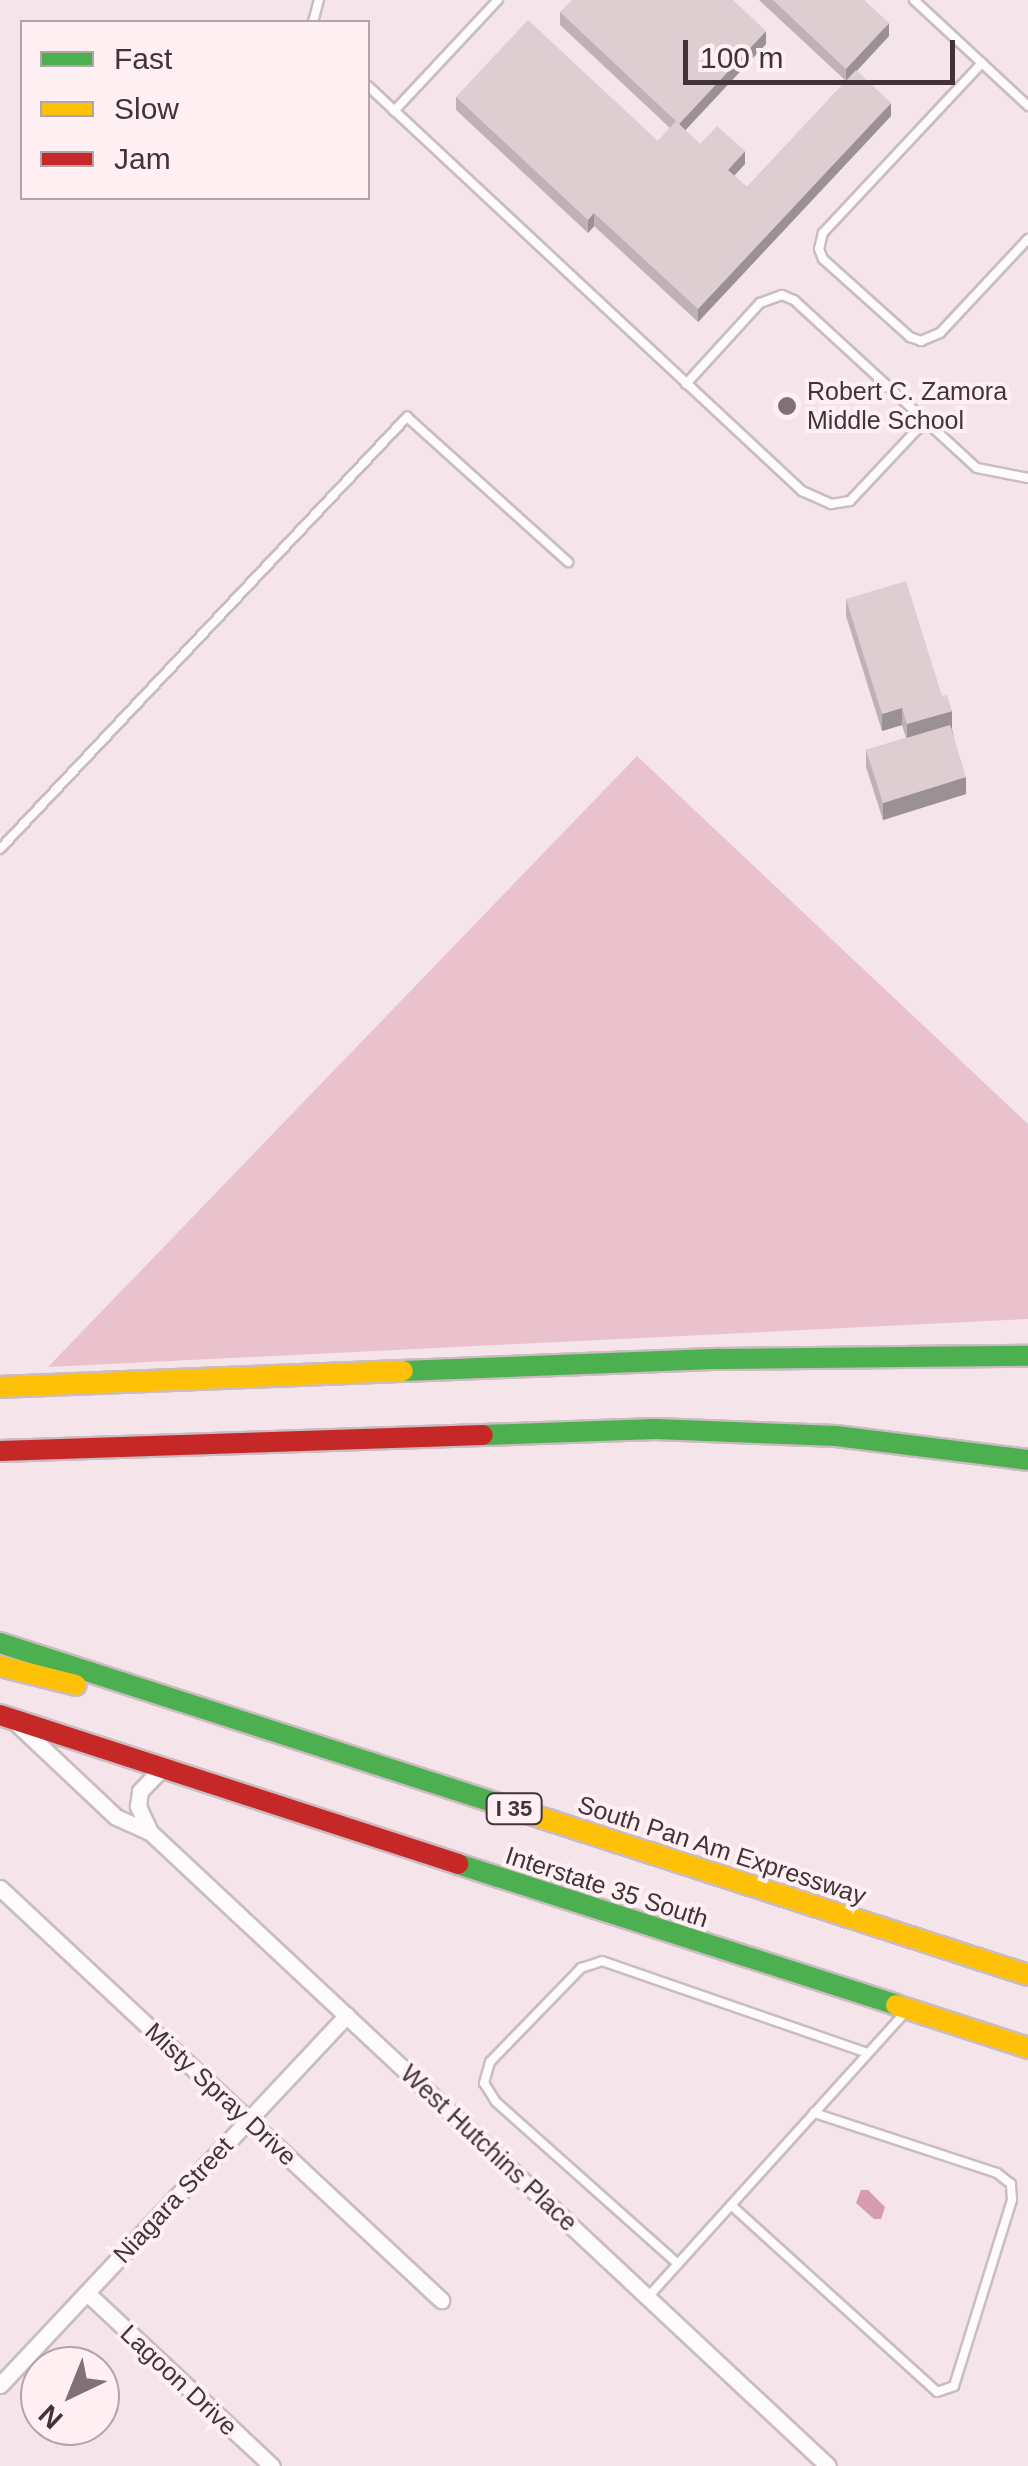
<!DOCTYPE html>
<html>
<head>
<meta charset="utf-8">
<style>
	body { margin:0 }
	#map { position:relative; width:1028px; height:2466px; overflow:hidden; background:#f5e5ea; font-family:Arial,sans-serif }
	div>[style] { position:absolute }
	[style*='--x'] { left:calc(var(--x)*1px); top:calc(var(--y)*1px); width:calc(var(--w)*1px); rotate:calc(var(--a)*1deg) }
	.green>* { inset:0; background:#eac2cd }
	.water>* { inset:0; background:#d69bad }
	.roads { filter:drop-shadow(2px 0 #cbbcc1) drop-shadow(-2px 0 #cbbcc1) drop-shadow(0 2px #cbbcc1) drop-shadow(0 -2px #cbbcc1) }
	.lane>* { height:8px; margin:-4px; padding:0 4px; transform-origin:4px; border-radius:4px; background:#fefbfc }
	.street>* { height:15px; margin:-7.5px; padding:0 7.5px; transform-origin:7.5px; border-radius:7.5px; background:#fefbfc }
	.fast>* { height:20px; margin:-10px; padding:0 10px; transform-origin:10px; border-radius:10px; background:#4caf50 }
	.slow>* { height:20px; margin:-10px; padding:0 10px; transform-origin:10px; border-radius:10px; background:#ffc107 }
	.jam>* { height:20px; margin:-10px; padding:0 10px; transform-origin:10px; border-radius:10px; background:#c62828 }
	.wall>* { inset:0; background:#bfb1b5 }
	.shaded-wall>* { inset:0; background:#9b9093 }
	.building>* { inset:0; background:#deced2 }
	.dots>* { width:28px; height:28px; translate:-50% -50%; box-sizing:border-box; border:5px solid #fff0f4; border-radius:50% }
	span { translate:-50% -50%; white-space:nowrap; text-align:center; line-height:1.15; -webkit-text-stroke:8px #fff0f4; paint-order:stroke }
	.shield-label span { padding:2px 8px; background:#fff0f4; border:2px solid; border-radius:8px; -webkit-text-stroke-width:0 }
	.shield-label { font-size:22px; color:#413337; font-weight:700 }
	.poi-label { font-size:25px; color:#413337 }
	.left { translate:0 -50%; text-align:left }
	.street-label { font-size:25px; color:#413337 }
	.legend { position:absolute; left:20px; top:20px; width:350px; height:180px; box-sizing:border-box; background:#fff0f4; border:2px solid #b3a4a8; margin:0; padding:12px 18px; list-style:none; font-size:30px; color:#413337 }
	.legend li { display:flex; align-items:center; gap:20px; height:50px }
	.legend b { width:50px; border:2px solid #b3a4a8 }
	.north { position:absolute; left:20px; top:2346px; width:100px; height:100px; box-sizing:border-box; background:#fff0f4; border:2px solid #b3a4a8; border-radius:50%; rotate:223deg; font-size:28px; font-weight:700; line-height:40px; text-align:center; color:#413337 }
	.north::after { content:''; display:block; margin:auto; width:35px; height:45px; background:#807176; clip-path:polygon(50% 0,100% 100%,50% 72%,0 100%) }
	.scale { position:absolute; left:683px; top:40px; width:272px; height:45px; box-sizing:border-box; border:5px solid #413337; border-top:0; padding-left:12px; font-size:30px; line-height:35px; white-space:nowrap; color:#413337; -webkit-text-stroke:8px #fff0f4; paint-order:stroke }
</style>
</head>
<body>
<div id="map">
	<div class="green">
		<div style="clip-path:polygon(637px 756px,1028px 1124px,1028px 1319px,48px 1367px)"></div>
	</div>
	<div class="water">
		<div style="clip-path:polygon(861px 2190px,868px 2190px,885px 2207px,881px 2219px,874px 2219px,856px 2203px)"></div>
	</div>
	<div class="roads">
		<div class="lane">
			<div style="--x:914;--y:0;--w:156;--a:42.9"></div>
			<div style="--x:313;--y:22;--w:23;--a:-75"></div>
			<div style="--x:982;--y:63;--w:233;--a:133.1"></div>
			<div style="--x:823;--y:233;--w:16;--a:104"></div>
			<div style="--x:819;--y:249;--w:11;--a:68"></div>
			<div style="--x:823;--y:259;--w:117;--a:41.9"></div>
			<div style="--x:910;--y:337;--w:12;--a:20"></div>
			<div style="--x:921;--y:341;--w:21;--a:-23"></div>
			<div style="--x:940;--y:333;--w:129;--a:-46.9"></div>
			<div style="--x:368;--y:86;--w:594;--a:43.02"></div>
			<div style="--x:802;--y:491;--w:32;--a:24"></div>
			<div style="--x:831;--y:504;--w:19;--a:-9"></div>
			<div style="--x:850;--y:501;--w:110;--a:-46.8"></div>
			<div style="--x:394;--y:111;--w:152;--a:-46.9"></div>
			<div style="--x:686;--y:384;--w:110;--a:-47.6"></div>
			<div style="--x:760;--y:303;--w:23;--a:-20"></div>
			<div style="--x:782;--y:295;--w:13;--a:23"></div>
			<div style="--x:794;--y:300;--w:248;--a:42.6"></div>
			<div style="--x:977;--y:468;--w:52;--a:11.1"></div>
			<div style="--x:0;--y:849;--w:594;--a:-46.71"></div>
			<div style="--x:407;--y:417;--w:217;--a:42"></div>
			<div style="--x:731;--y:2205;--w:278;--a:42.2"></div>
			<div style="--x:937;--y:2392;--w:18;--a:-19"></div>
			<div style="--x:954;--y:2386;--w:195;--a:-72.7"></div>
			<div style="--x:1012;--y:2200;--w:16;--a:-94"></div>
			<div style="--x:1011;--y:2184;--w:18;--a:-142"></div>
			<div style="--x:997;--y:2173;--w:193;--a:-161.8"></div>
			<div style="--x:678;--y:2264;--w:244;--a:-138.3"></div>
			<div style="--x:496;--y:2102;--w:22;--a:-122"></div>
			<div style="--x:484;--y:2083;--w:22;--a:-74"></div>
			<div style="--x:490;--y:2062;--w:131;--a:-45.9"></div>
			<div style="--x:581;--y:1968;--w:22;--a:-18"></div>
			<div style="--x:602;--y:1961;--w:281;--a:19.1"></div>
			<div style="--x:648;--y:2297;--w:385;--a:-47.9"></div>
		</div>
		<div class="street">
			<div style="--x:13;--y:1720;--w:141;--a:43.3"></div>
			<div style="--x:116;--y:1817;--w:37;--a:24"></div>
			<div style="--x:150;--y:1832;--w:928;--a:43.08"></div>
			<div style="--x:150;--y:1832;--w:29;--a:-115"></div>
			<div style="--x:138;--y:1806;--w:15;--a:-82"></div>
			<div style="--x:140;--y:1791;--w:30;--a:-46"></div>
			<div style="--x:0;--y:1888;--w:604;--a:43.05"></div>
			<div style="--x:87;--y:2293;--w:253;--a:43.1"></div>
			<div style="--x:0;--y:2385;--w:507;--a:-46.84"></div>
		</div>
		<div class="fast">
			<div style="--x:403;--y:1371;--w:317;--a:-2.2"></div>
			<div style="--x:720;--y:1359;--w:308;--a:-0.6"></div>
			<div style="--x:483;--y:1435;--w:172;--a:-2"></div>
			<div style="--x:655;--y:1429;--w:181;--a:2.2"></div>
			<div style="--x:836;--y:1436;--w:193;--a:7.1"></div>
			<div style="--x:0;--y:1643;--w:527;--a:17.89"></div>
			<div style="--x:458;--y:1864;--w:460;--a:17.8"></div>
		</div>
		<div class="slow">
			<div style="--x:0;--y:1387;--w:403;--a:-2.3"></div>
			<div style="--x:0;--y:1666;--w:78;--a:14"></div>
			<div style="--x:502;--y:1805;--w:553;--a:17.91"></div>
			<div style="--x:896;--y:2005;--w:139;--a:18"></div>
		</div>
		<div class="jam">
			<div style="--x:0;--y:1451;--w:483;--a:-1.9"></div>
			<div style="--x:0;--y:1715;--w:482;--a:18"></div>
		</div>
	</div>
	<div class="wall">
		<div style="clip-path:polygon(759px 0,864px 0,889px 36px,857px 71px,891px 116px,698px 322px,594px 226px,588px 233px,456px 110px,456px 97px,658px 141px,670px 128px,560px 25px,560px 12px,766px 44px,685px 130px,700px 144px,745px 164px,734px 176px,747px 187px,846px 81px)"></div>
		<div style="clip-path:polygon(846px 599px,952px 728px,966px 794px,883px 820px,866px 767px,866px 750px,906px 738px,902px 725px,882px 731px,846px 616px)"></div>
	</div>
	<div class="shaded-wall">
		<div style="clip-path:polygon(889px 23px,889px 36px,846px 82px,846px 69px)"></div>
		<div style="clip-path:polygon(766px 31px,766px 44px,679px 137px,679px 124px)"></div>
		<div style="clip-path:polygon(891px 103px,891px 116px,698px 322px,698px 309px)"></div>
		<div style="clip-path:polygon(745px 151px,745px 164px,728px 182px,728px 170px)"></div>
		<div style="clip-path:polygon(594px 213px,594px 226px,588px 233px,588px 220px)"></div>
		<div style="clip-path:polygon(902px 708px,902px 725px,882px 731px,882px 714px)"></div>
		<div style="clip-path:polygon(952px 711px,952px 728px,907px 741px,907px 724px)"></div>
		<div style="clip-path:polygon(966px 777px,966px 794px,883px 820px,883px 803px)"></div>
	</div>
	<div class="building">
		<div style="clip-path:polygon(572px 0,733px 0,766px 31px,679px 124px,560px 12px)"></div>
		<div style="clip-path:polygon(773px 0,864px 0,889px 23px,846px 69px)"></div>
		<div style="clip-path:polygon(528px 20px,658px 141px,676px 121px,700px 144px,717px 126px,745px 151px,728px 170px,747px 187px,856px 70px,891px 103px,698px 309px,594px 213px,588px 220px,456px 97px)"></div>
		<div style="clip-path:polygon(906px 581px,942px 696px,947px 695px,952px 711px,907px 724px,902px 708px,882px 714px,846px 599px)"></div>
		<div style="clip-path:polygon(950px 725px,966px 777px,883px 803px,866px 750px)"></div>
	</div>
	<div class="dots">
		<div style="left:787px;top:406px;background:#807176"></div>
	</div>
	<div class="shield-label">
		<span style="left:514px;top:1809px">I 35</span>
	</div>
	<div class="poi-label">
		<span class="left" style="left:807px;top:406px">Robert C. Zamora<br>Middle School</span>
	</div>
	<div class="street-label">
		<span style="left:722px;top:1850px;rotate:18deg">South Pan Am Expressway</span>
		<span style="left:607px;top:1887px;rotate:18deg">Interstate 35 South</span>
		<span style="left:221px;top:2094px;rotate:43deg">Misty Spray Drive</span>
		<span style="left:489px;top:2148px;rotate:43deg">West Hutchins Place</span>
		<span style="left:173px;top:2200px;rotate:-47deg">Niagara Street</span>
		<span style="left:179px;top:2380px;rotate:43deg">Lagoon Drive</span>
	</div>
	<ul class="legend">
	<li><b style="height:12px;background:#4caf50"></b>Fast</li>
	<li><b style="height:12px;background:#ffc107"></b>Slow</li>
	<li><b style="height:12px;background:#c62828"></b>Jam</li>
	</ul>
	<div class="north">N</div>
	<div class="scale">100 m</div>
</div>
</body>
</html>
